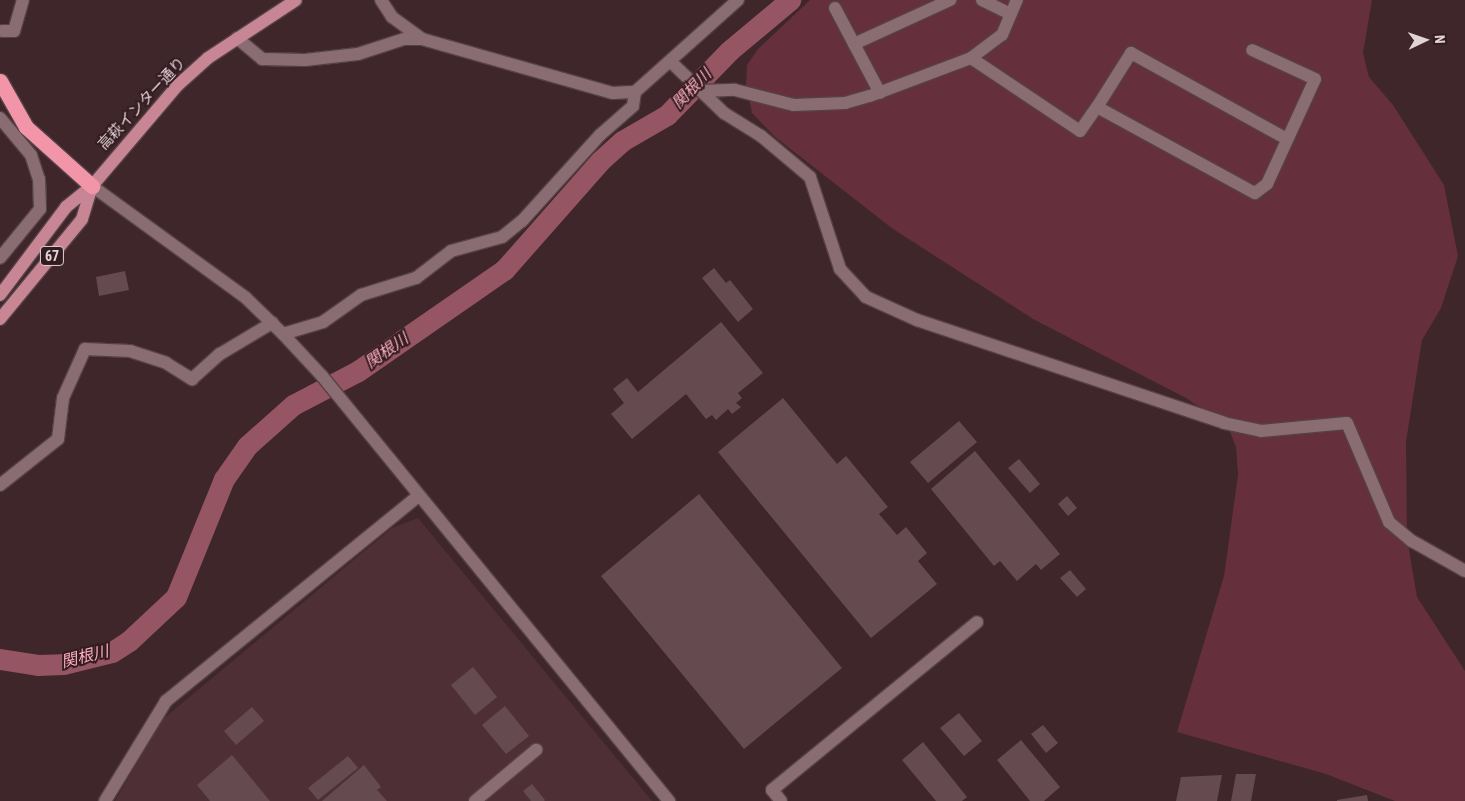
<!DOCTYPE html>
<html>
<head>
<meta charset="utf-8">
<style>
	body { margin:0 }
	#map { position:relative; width:1465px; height:801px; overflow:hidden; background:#3e262b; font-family:"Roboto Condensed","Noto Sans JP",sans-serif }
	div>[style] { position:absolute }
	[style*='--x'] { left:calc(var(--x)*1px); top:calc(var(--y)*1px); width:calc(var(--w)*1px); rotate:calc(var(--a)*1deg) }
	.built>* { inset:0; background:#4e2f36 }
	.green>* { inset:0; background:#652f3c }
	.river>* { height:21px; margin:-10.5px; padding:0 10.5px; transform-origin:10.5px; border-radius:10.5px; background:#965563 }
	.building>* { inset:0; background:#654b50 }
	.roads { filter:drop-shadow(1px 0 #564246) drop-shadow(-1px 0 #564246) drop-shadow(0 1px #564246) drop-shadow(0 -1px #564246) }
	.minor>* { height:12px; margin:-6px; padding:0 6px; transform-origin:6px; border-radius:6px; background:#896d72 }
	.major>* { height:12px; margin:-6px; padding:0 6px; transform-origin:6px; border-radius:6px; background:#c88593 }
	.highway>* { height:15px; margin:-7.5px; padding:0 7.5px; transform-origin:7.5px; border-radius:7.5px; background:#f295a9 }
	span { translate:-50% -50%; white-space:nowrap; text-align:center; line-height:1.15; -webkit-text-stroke:4px #331c21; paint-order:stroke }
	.shield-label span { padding:1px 4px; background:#331c21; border:1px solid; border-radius:4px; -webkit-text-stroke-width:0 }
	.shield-label { font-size:14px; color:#e3d3d6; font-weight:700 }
	.street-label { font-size:15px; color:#e3d3d6 }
	.water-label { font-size:16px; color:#feafbf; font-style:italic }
	.north { position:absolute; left:1400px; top:15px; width:50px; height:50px; -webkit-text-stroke:4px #331c21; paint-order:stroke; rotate:87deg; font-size:14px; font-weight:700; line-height:20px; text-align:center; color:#e3d3d6 }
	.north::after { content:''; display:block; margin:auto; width:18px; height:22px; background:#e3d3d6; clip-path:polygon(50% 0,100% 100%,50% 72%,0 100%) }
</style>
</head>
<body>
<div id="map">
	<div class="built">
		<div style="clip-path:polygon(418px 518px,652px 801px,115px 801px,162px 720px,392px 528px)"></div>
	</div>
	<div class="green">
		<div style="clip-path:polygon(810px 0,1372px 0,1363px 53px,1369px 77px,1393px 105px,1444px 185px,1458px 256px,1441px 308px,1422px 340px,1406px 442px,1407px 538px,1417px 597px,1465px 671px,1465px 801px,1395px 801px,1326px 774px,1177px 732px,1224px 576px,1238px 475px,1236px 447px,1228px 427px,1186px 398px,1033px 319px,893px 229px,775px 137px,752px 113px,746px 85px,747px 65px,758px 49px)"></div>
	</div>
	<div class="river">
		<div style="--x:0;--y:659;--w:38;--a:9"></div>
		<div style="--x:38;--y:665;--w:25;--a:-2"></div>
		<div style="--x:63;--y:664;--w:50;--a:-13.8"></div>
		<div style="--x:112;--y:652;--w:20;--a:-33"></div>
		<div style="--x:129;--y:641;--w:64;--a:-43.1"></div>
		<div style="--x:176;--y:597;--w:127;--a:-67.9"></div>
		<div style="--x:224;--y:479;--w:40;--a:-55.1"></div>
		<div style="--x:247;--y:446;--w:62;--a:-41.7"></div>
		<div style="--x:293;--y:405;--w:73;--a:-27.6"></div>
		<div style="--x:358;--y:371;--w:178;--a:-34.7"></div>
		<div style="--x:504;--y:270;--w:145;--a:-48.6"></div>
		<div style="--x:600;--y:161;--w:30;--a:-42"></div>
		<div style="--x:622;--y:141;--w:52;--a:-30"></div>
		<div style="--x:667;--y:115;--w:89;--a:-45.9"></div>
		<div style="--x:729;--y:51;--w:80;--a:-39.9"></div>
	</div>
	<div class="building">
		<div style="clip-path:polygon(714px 268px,726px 283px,730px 280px,753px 309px,738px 322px,702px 278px)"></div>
		<div style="clip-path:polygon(125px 271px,129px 290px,99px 296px,96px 277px)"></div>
		<div style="clip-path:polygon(721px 322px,763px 373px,738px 393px,742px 398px,736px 403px,741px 407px,732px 414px,728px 409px,716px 420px,712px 415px,706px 419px,686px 394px,632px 439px,611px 414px,624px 403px,613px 389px,627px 378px,638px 392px)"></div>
		<div style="clip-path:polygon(783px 398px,837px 464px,846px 456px,888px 507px,879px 514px,897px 535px,906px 527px,927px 553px,918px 561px,937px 584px,871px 638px,718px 452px)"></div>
		<div style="clip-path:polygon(959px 421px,977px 442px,928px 483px,910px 462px)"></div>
		<div style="clip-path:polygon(975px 451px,1060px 554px,1041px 570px,1036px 564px,1017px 581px,1000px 561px,994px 566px,931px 489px)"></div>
		<div style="clip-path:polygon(1019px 459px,1040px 484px,1030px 493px,1008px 468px)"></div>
		<div style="clip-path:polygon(699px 494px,842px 668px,744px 749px,601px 576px)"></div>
		<div style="clip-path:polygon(1067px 496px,1077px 508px,1068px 516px,1058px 504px)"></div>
		<div style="clip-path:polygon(1070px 570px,1086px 589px,1077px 597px,1060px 578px)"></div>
		<div style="clip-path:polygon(473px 667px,497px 697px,475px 715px,451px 685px)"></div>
		<div style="clip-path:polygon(505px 706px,529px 736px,506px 754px,482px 725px)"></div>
		<div style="clip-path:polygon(252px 707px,264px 721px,236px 745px,224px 731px)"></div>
		<div style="clip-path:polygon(959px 713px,982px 741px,964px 756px,940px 728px)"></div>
		<div style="clip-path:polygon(1043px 725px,1058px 743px,1046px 753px,1031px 734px)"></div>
		<div style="clip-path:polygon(1021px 740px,1060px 787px,1044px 801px,1030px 801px,997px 760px)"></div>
		<div style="clip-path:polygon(923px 742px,967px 797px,962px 801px,936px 801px,902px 760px)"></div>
		<div style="clip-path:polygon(232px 755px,270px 801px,210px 801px,197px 785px)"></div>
		<div style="clip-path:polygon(348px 756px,358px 768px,318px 800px,308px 788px)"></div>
		<div style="clip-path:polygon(364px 765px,381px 787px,377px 790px,387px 801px,322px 801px)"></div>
		<div style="clip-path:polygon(1236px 774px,1256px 774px,1251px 801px,1231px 801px)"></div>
		<div style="clip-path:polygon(1222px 775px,1217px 801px,1176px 801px,1181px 777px)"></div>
		<div style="clip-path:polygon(532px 784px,545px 800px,544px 801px,531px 801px,523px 791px)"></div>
		<div style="clip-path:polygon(1367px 795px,1368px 801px,1337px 801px,1337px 800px)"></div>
	</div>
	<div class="roads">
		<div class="minor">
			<div style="--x:381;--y:0;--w:20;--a:57"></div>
			<div style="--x:392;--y:17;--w:37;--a:36"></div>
			<div style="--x:982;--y:0;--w:32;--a:26"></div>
			<div style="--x:835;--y:8;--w:96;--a:62.1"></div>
			<div style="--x:2;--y:31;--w:12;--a:0"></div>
			<div style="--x:14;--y:31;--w:32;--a:-74"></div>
			<div style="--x:237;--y:38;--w:33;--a:40"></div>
			<div style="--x:262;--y:59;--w:43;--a:1.3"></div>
			<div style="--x:305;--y:60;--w:53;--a:-6.5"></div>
			<div style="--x:358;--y:54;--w:48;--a:-18.1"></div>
			<div style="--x:404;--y:39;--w:18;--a:0"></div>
			<div style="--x:422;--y:39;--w:198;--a:15.8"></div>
			<div style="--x:613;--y:93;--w:22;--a:-3"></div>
			<div style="--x:635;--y:92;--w:138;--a:-41.8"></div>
			<div style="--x:854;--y:44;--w:106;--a:-24.6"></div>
			<div style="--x:971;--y:58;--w:131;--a:33.8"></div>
			<div style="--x:1080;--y:131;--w:29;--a:-55"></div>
			<div style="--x:1097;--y:107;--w:180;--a:28.6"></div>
			<div style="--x:1255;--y:193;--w:15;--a:-37"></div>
			<div style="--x:1267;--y:184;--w:115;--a:-65.4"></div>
			<div style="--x:1315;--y:79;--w:69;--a:-155.3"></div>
			<div style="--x:671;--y:62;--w:74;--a:43.9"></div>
			<div style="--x:724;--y:113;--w:44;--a:31.9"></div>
			<div style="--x:761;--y:136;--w:64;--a:39.9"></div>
			<div style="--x:810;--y:177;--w:97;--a:71.9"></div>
			<div style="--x:840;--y:269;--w:38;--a:47"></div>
			<div style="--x:866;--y:297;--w:56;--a:24.3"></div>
			<div style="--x:917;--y:320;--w:324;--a:18.5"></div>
			<div style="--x:1224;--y:423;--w:38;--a:12"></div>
			<div style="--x:1261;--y:431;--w:86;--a:-5.3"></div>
			<div style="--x:1347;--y:423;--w:108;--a:67"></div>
			<div style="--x:1389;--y:522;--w:30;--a:40"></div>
			<div style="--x:1412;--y:541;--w:61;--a:29.5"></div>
			<div style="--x:701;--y:91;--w:34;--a:-2"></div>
			<div style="--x:735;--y:90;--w:61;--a:14.3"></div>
			<div style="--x:794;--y:105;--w:51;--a:-2.2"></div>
			<div style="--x:845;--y:103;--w:26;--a:-16"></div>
			<div style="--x:870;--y:96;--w:108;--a:-20.6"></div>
			<div style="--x:971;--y:58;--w:39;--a:-37"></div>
			<div style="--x:1002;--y:35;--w:38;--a:-67"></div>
			<div style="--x:1097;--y:107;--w:64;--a:-57.8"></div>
			<div style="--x:1131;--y:53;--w:178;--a:28.9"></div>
			<div style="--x:0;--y:118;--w:48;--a:50"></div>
			<div style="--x:31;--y:155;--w:25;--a:72"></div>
			<div style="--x:39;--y:179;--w:30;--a:88"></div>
			<div style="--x:40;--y:209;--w:63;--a:129.2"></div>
			<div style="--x:92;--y:186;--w:190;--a:36"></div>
			<div style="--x:246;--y:298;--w:52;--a:44.2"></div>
			<div style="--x:283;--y:334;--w:57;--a:47.1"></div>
			<div style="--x:322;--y:376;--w:549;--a:50.77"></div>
			<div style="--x:283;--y:334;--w:42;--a:-16.7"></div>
			<div style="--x:323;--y:322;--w:47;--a:-35.4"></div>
			<div style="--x:361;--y:295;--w:58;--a:-17.2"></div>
			<div style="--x:416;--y:278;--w:44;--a:-37.6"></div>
			<div style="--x:451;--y:251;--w:53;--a:-15.4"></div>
			<div style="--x:502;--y:237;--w:26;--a:-39"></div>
			<div style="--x:522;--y:221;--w:116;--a:-47.8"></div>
			<div style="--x:600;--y:135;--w:44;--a:-41.3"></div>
			<div style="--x:633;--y:106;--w:14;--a:-82"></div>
			<div style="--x:0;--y:485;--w:74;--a:-38.4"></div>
			<div style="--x:58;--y:439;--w:41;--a:-83"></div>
			<div style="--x:63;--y:398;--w:54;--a:-65.8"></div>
			<div style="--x:85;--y:349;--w:45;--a:2.5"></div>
			<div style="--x:130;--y:351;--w:38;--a:18"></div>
			<div style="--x:166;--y:363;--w:31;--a:32"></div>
			<div style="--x:192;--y:379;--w:38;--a:-42"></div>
			<div style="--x:220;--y:354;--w:61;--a:-30.8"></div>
			<div style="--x:105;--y:801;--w:117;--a:-58.6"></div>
			<div style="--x:166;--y:701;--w:325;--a:-39.1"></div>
			<div style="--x:475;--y:801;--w:80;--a:-39.9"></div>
			<div style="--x:781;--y:801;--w:14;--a:-129"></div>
			<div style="--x:772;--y:790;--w:265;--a:-39.3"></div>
		</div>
		<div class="major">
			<div style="--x:0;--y:295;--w:110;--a:-53.1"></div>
			<div style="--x:66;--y:207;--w:33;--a:-39"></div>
			<div style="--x:92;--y:186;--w:133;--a:-49.6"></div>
			<div style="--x:178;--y:85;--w:40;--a:-42"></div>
			<div style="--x:208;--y:58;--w:105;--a:-33.4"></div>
			<div style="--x:0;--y:319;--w:129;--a:-50.6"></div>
			<div style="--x:82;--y:219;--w:34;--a:-73"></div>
		</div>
		<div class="highway">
			<div style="--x:0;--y:81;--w:53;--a:60.5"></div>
			<div style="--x:26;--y:127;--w:89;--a:41.8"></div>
		</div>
	</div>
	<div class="shield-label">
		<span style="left:52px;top:256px">67</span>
	</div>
	<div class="street-label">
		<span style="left:142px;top:104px;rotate:-47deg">高萩インター通り</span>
	</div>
	<div class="water-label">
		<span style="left:692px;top:89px;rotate:-46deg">関根川</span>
		<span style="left:387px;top:351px;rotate:-35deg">関根川</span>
		<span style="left:85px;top:657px;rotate:-14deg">関根川</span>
	</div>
	<div class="north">N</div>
</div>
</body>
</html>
